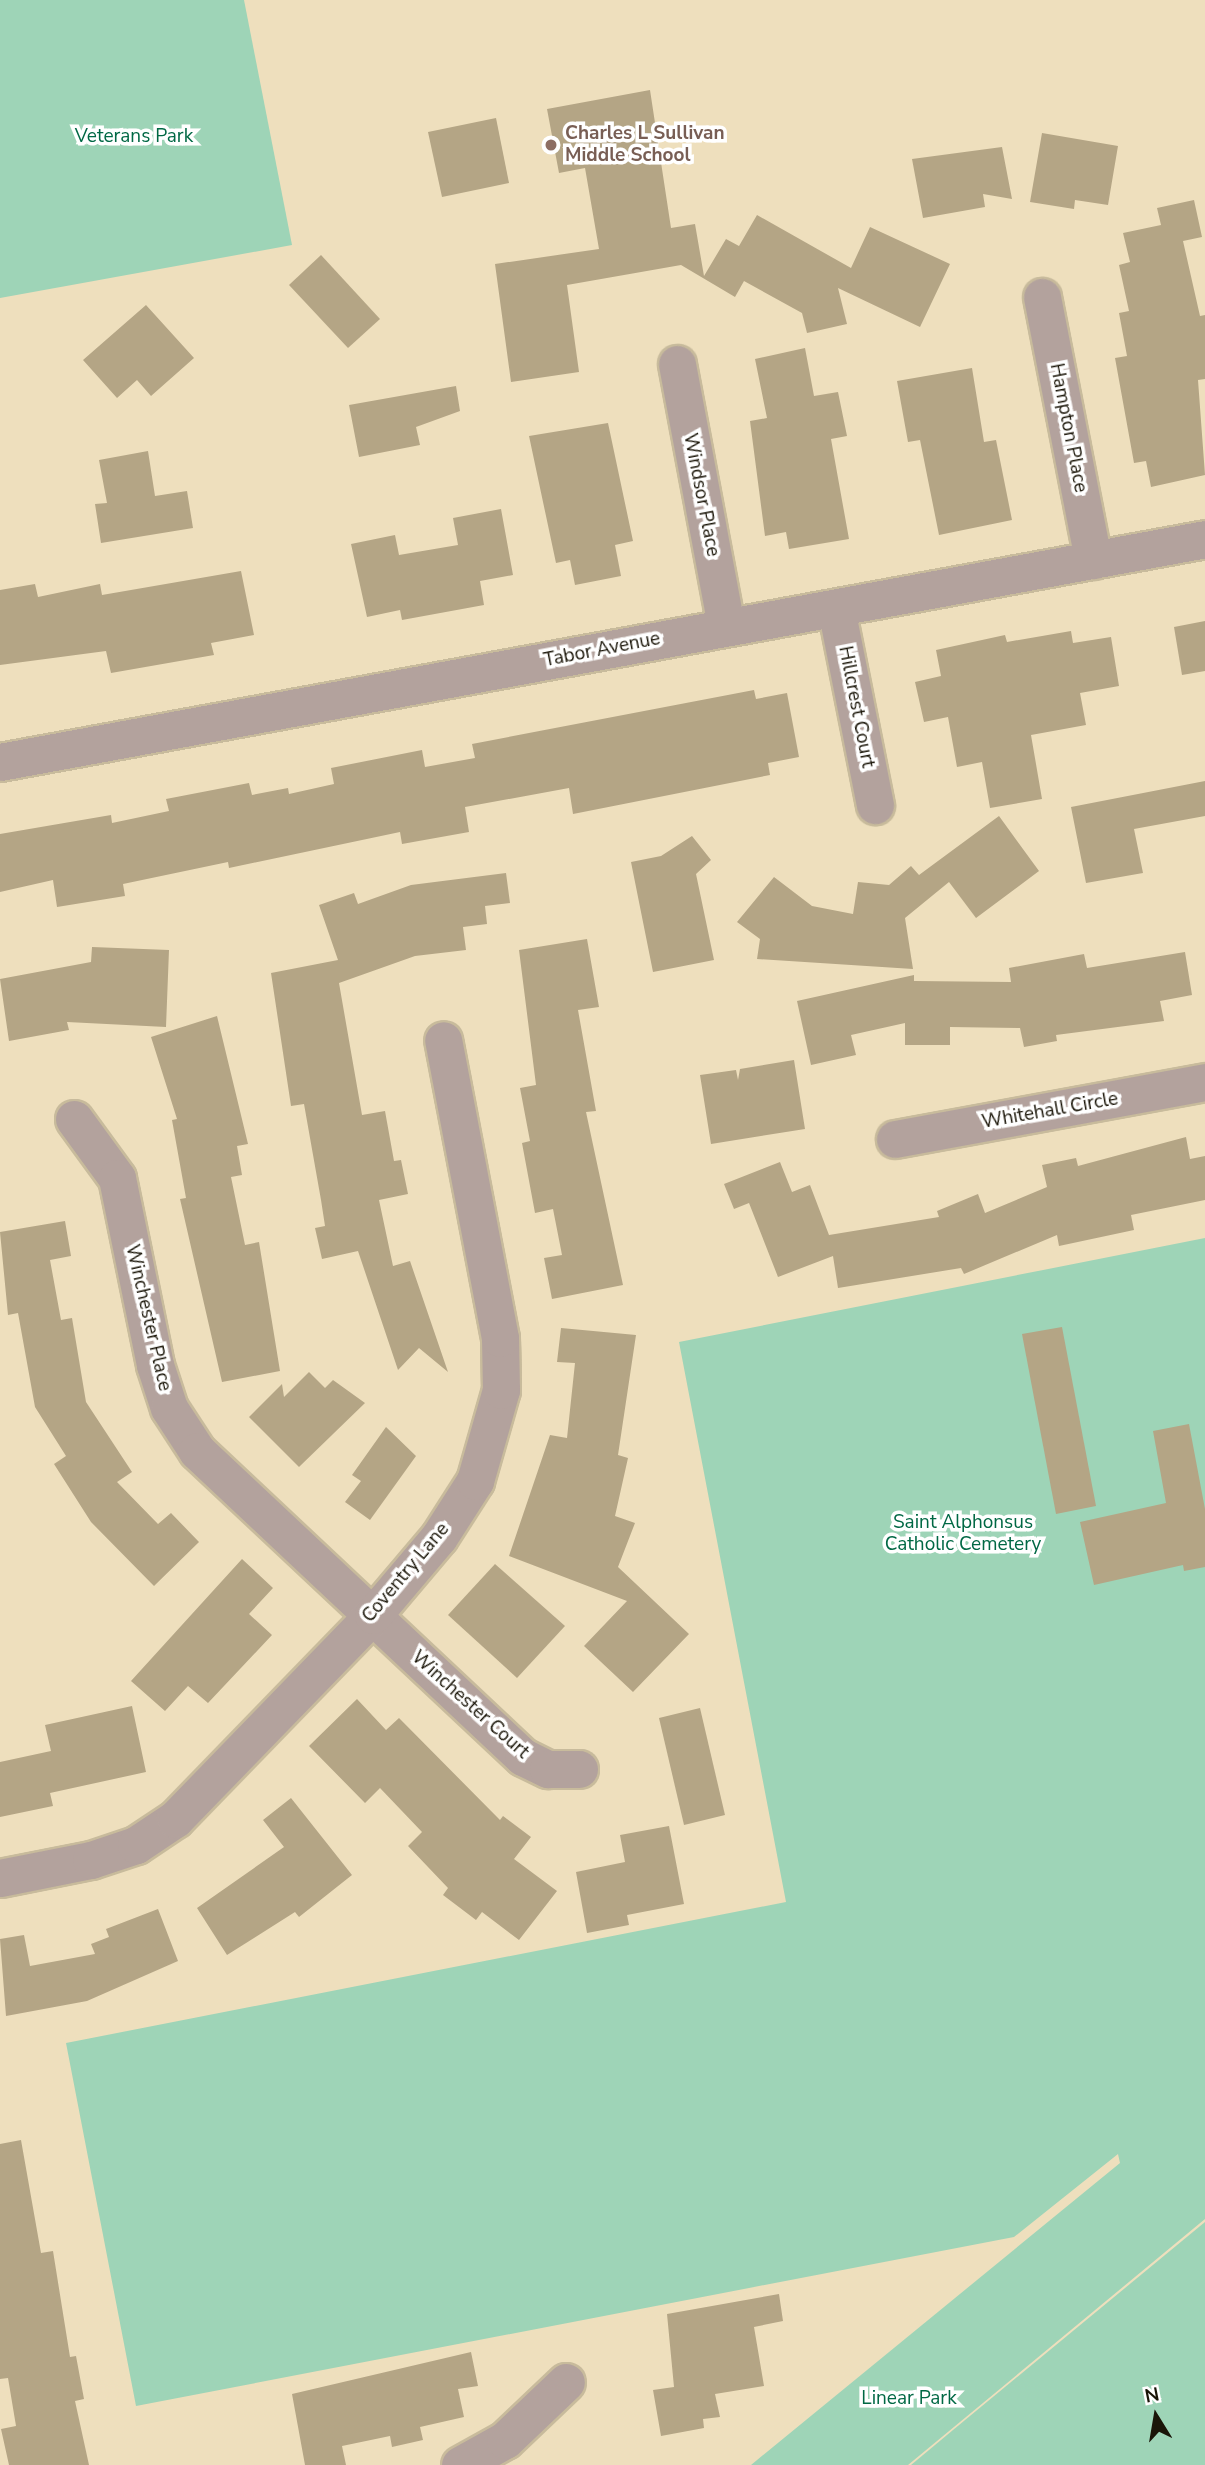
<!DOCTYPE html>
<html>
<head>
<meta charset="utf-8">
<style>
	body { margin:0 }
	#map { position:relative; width:1205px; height:2465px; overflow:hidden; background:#eedfbd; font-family:"Nunito Sans",sans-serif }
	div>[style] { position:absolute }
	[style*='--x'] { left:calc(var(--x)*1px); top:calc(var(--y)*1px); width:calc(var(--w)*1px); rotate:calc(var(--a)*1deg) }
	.green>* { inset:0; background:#9ed4b7 }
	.building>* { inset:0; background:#b4a585 }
	.roads { filter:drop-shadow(2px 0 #c8bb9c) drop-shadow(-2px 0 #c8bb9c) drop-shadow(0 2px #c8bb9c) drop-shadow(0 -2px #c8bb9c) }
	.minor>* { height:37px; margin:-18.5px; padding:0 18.5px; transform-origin:18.5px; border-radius:18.5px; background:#b3a29d }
	.dots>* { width:19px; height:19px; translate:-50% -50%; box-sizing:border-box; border:4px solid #fff; border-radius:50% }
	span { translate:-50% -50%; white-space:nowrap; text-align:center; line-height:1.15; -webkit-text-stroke:7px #fff; paint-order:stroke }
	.education-label { font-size:19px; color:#785e54; font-weight:700 }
	.left { translate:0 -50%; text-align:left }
	.park-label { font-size:19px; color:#006844 }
	.street-label { font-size:19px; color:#1a1508 }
	.north { position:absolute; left:1121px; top:2381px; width:70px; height:70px; -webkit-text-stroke:5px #fff; paint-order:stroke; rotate:349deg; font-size:19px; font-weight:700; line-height:28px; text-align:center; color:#1a1508 }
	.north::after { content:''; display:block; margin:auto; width:24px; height:32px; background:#1a1508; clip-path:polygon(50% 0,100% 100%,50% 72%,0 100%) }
</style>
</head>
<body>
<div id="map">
	<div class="green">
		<div style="clip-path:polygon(0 0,244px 0,292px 245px,0 298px)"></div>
		<div style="clip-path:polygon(1205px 1238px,1205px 2219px,908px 2465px,751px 2465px,1120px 2163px,1118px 2154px,1014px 2237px,136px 2406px,66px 2043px,786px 1902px,679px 1342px)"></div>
		<div style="clip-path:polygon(1205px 2222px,1205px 2465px,911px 2465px,953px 2430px)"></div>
	</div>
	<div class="building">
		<div style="clip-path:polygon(650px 90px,671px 228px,695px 224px,704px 276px,726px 239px,739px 246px,757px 215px,851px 268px,870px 227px,950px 264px,920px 327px,838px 288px,847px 324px,807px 333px,802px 313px,744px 281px,735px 297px,681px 265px,567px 285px,579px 372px,511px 382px,495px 264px,599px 249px,585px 168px,559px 173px,547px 109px)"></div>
		<div style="clip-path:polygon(496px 118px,509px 183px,442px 197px,428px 132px)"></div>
		<div style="clip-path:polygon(1042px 133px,1118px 146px,1108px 205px,1075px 200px,1074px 209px,1030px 202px)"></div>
		<div style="clip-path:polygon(1002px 147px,1012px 199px,983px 194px,985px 207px,923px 218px,912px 159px)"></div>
		<div style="clip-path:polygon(1194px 200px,1202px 237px,1183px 241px,1200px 316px,1205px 315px,1205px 379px,1198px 380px,1205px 475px,1151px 487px,1146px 461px,1134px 463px,1115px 358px,1127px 356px,1119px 313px,1129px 311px,1119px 265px,1130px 262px,1123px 233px,1161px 225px,1157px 208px)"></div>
		<div style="clip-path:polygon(321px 255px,380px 319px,348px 348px,289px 285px)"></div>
		<div style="clip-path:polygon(146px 305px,194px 358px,151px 396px,137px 380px,117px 398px,83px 360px)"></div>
		<div style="clip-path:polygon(805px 348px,814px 396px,838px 392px,847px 436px,831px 439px,849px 539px,789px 549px,786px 532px,765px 536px,750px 421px,767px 418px,755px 359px)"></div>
		<div style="clip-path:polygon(972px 368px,984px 442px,996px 440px,1012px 520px,939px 535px,920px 440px,908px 442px,897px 381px)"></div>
		<div style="clip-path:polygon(456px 386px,460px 411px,416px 427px,420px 445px,359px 457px,349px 405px)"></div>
		<div style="clip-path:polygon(608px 423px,633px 541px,615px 545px,621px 576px,575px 585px,570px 560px,556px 563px,529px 436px)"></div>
		<div style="clip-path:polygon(148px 451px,155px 496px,187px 491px,193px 528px,101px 543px,95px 504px,107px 503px,99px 460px)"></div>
		<div style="clip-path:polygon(501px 509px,513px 575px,480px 581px,484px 605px,402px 620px,400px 610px,367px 617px,351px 544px,395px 535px,399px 555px,458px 545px,453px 518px)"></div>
		<div style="clip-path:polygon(241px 571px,254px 635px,211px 643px,214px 655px,111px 673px,106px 651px,0 665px,0 590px,35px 584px,38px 597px,100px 584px,102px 595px)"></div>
		<div style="clip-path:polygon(1205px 621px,1205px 671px,1182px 675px,1174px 627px)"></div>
		<div style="clip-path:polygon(1071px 631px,1073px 643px,1111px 637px,1119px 686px,1080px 693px,1086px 725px,1031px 735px,1042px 799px,990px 808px,982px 762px,957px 767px,948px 717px,924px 722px,915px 682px,941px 676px,936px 650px,1005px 635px,1007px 642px)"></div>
		<div style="clip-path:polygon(754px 690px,756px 699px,787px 693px,799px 757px,768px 763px,770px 775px,573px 814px,569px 788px,465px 807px,469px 832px,402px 844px,400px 832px,229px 868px,228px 862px,123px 884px,125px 896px,57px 907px,53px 880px,0 892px,0 834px,111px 815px,112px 823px,169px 811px,166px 799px,249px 783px,252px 795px,288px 788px,289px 794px,334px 784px,331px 768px,422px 750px,425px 767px,475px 758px,472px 744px)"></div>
		<div style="clip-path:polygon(1205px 781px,1205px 816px,1134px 829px,1143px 873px,1086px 883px,1071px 807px)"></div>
		<div style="clip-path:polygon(999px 816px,1039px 871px,976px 918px,949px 882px,905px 918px,913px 969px,757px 959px,760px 939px,737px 922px,774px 877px,812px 906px,853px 914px,858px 882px,889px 885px,911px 866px,919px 875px)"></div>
		<div style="clip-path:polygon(692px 836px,711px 860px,696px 874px,714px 960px,653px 972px,631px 862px,661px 856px)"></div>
		<div style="clip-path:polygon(506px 873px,510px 903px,485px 906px,487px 924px,463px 927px,466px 950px,415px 956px,339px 983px,362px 1115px,385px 1111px,394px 1161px,401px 1160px,408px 1194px,379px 1200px,393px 1266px,410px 1261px,448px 1372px,419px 1348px,398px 1370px,358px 1251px,322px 1259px,315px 1228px,325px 1226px,321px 1200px,304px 1104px,291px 1106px,271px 973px,338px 960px,319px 905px,354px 893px,358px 904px,411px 885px)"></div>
		<div style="clip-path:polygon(587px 939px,599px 1007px,578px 1010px,596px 1111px,586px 1112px,623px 1285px,552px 1299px,544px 1258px,562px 1255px,553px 1209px,535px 1213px,522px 1143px,530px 1141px,520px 1088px,536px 1085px,519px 950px)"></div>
		<div style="clip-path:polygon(92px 947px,169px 950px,166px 1027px,67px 1022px,69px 1030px,9px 1041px,0 979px,91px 962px)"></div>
		<div style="clip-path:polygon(1185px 952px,1192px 995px,1160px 1001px,1164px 1021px,1056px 1035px,1057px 1041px,1024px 1047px,1020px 1028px,950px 1027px,950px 1045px,905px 1045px,905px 1023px,851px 1035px,856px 1055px,811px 1065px,797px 1001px,914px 975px,914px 981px,1011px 982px,1009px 968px,1084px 954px,1087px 968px)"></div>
		<div style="clip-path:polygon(217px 1016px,248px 1144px,237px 1146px,242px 1175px,231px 1177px,245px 1245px,259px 1242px,280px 1371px,222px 1382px,180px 1199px,186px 1198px,172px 1120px,177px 1119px,151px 1037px)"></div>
		<div style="clip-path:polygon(794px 1060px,805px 1129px,711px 1144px,700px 1075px,736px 1070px,738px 1080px,740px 1069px)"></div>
		<div style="clip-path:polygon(1186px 1137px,1190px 1159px,1205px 1156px,1205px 1200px,1131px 1215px,1134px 1230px,1059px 1246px,1057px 1235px,964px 1274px,961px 1268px,838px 1288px,833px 1256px,778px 1277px,749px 1203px,734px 1209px,724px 1184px,780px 1162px,792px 1192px,810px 1185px,829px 1235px,939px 1217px,937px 1211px,978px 1194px,985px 1213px,1047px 1187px,1042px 1165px,1076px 1158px,1078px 1166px)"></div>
		<div style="clip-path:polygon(65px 1221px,71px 1256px,50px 1260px,61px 1320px,72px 1318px,86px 1402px,132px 1472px,117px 1482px,158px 1524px,171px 1513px,199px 1542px,154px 1586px,91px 1522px,54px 1464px,66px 1456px,35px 1407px,18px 1313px,8px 1315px,0 1232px)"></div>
		<div style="clip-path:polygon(1062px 1327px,1096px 1506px,1056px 1514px,1022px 1334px)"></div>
		<div style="clip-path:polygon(561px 1328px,636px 1335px,618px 1455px,628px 1458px,615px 1516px,635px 1523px,618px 1567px,689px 1634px,633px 1692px,584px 1646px,627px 1601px,509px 1556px,550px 1435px,567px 1438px,575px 1363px,557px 1362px)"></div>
		<div style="clip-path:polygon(309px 1372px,325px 1388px,333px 1380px,365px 1403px,299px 1467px,249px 1417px,282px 1384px,284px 1397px)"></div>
		<div style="clip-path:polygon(1189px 1424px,1205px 1509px,1205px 1567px,1184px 1571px,1183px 1565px,1094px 1585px,1080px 1522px,1166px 1503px,1153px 1431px)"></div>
		<div style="clip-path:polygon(386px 1427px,416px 1456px,370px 1520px,345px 1502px,361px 1481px,352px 1475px)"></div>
		<div style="clip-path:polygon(242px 1559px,273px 1588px,249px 1614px,272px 1635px,208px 1703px,188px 1686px,165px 1711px,131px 1681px)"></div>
		<div style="clip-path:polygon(495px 1564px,565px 1626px,517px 1678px,448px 1615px)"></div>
		<div style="clip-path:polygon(357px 1699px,386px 1730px,399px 1718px,500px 1820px,503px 1816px,531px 1837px,514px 1859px,557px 1891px,519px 1940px,482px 1912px,476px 1920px,443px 1895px,448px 1888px,408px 1846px,422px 1832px,380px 1788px,365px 1803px,309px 1746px)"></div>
		<div style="clip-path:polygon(132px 1706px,146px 1772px,50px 1793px,53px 1806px,0 1817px,0 1762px,51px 1751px,45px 1725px)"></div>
		<div style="clip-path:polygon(700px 1708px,725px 1815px,684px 1825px,659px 1718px)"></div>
		<div style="clip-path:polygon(291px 1798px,352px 1875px,299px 1917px,295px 1912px,227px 1955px,197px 1908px,284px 1847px,263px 1820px)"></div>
		<div style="clip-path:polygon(669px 1826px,684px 1904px,627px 1915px,629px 1925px,587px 1933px,576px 1872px,625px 1862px,620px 1835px)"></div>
		<div style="clip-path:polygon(158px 1909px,178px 1961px,87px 2001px,6px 2016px,0 1939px,24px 1935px,30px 1966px,95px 1954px,91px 1944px,109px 1937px,106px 1929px)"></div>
		<div style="clip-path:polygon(21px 2140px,41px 2253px,53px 2251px,70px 2357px,76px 2356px,84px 2399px,75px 2401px,89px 2465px,9px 2465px,1px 2429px,16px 2426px,8px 2378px,0 2379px,0 2144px)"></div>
		<div style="clip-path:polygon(779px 2294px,783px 2321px,754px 2327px,764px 2386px,715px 2394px,720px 2417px,703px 2419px,704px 2428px,661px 2436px,653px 2390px,674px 2387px,667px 2314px)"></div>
		<div style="clip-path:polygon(471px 2352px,478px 2386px,458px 2389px,464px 2417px,420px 2427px,423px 2440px,392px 2447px,390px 2436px,342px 2446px,346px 2465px,305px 2465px,292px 2394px)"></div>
	</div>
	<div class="roads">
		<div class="minor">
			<div style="--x:1042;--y:297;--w:268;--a:79"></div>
			<div style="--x:677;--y:364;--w:267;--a:79.4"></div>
			<div style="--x:836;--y:608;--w:201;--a:78.8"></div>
			<div style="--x:0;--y:762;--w:1225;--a:-10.48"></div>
			<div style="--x:74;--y:1119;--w:73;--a:53.9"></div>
			<div style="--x:117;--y:1178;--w:191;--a:78.5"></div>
			<div style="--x:155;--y:1365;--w:45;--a:72"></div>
			<div style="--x:169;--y:1408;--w:51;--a:56.9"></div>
			<div style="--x:197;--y:1451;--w:447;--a:43.2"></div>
			<div style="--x:523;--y:1757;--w:28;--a:26"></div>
			<div style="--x:548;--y:1769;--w:31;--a:0"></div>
			<div style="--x:895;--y:1139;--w:315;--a:-10.4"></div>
			<div style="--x:0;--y:1878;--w:93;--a:-11.2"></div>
			<div style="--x:91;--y:1860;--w:47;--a:-18.4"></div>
			<div style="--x:136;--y:1845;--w:47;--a:-33.7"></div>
			<div style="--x:175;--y:1819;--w:284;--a:-45.9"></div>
			<div style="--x:373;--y:1615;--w:102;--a:-49.8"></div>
			<div style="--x:439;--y:1537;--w:67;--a:-57.3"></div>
			<div style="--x:475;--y:1481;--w:95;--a:-74.1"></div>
			<div style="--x:501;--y:1390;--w:52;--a:-91.1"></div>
			<div style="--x:500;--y:1338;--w:303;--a:-100.8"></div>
			<div style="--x:460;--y:2465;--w:51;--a:-29.1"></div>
			<div style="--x:505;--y:2440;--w:84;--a:-43.6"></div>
		</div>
	</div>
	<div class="dots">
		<div style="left:551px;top:145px;background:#8d6e63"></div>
	</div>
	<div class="education-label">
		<span class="left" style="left:565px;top:145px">Charles L Sullivan<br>Middle School</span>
	</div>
	<div class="park-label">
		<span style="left:134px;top:137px">Veterans Park</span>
		<span style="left:963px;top:1534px">Saint Alphonsus<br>Catholic Cemetery</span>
		<span style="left:909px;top:2399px">Linear Park</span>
	</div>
	<div class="street-label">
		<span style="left:1068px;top:428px;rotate:79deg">Hampton Place</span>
		<span style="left:701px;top:495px;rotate:79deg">Windsor Place</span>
		<span style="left:602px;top:650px;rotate:-11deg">Tabor Avenue</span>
		<span style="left:856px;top:707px;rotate:79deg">Hillcrest Court</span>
		<span style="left:1050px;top:1111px;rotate:-10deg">Whitehall Circle</span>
		<span style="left:148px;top:1318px;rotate:77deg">Winchester Place</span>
		<span style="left:406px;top:1573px;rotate:-50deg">Coventry Lane</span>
		<span style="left:470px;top:1705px;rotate:42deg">Winchester Court</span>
	</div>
	<div class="north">N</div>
</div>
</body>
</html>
